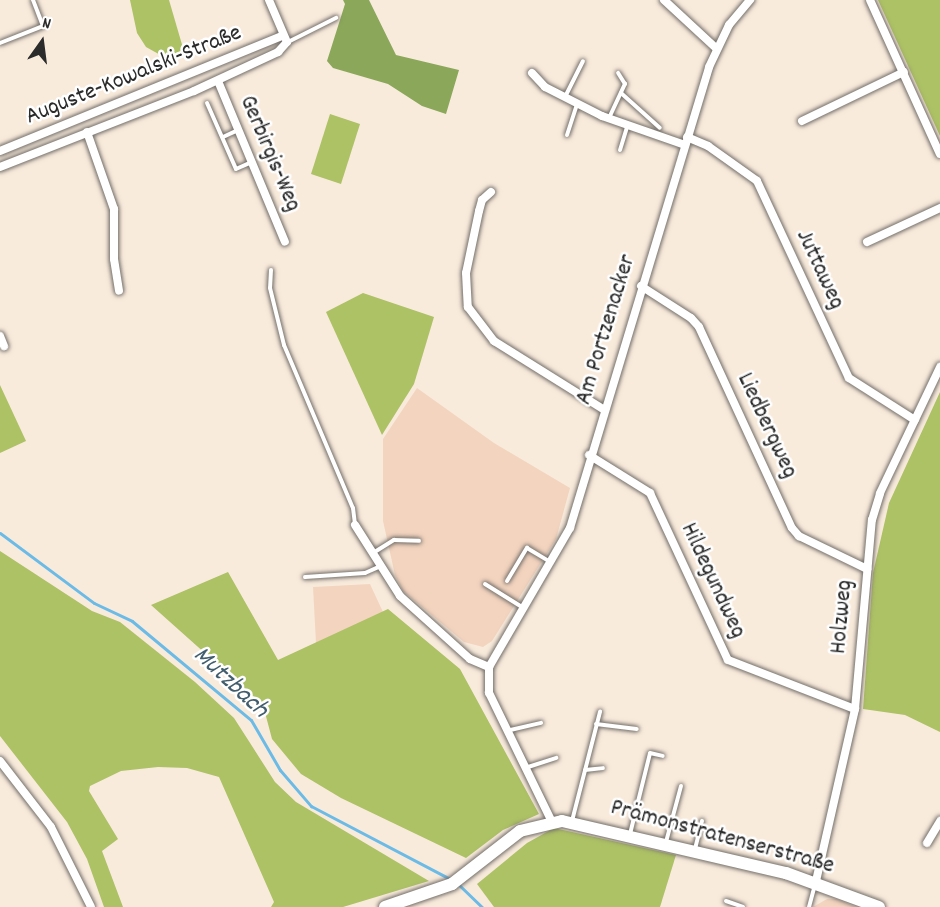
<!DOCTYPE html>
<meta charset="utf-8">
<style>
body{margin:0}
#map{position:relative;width:940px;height:907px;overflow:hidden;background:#f9ebdc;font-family:Dekko,sans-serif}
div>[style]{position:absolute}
.built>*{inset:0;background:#f3d4bf}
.green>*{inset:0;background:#adc165}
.forest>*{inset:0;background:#8aa75a}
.stream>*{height:3px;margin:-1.5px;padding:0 1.5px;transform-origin:1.5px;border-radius:1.5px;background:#6cbbe7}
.roads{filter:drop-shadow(0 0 2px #736e69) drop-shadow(0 0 2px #736e69)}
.lane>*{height:4px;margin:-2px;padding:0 2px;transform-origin:2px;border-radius:2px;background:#fff}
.street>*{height:8px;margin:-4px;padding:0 4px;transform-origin:4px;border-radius:4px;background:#fff}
.secondary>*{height:12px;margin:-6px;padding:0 6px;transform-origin:6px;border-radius:6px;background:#fff}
span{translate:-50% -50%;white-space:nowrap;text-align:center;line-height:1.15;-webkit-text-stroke:5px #fff;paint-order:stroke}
.street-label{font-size:24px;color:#2b2b2b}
.water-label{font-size:26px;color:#425d6d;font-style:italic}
.north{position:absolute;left:12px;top:12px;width:60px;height:60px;-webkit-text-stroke:4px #fff;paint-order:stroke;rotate:14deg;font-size:16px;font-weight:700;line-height:24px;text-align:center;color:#2b2b2b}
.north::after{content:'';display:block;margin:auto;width:21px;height:27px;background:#2b2b2b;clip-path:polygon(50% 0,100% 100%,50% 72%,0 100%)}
</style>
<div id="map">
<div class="built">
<div style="clip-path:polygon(417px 388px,494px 443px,570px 488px,556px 539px,492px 641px,483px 647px,464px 642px,403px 591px,395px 575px,383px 521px,383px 439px)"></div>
<div style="clip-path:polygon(370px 584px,383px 612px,316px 643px,313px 587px)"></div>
<div style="clip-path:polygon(827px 899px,837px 899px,856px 907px,813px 907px)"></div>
</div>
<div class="green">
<div style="clip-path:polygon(130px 0,169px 0,183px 48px,181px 53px,164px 57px,146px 47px,137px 33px)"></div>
<div style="clip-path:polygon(878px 0,940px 0,940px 136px)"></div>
<div style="clip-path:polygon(330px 114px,360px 124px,341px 184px,311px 174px)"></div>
<div style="clip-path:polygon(363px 293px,434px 317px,414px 384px,382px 435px,326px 312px)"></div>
<div style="clip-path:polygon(0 385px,26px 441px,0 453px)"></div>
<div style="clip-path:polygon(940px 392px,940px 732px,905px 715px,863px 709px,873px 573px,889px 503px)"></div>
<div style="clip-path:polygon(0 551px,92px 611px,120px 622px,195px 682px,234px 718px,275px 782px,296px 802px,429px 881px,343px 907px,271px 907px,274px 902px,219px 777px,187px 768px,158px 767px,121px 771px,90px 786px,89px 791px,118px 839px,102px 851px,123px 907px,104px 907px,87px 859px,67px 822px,0 736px)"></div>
<div style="clip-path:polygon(228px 572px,278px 660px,388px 609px,460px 669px,539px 814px,503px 830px,466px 858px,341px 798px,301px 774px,272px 739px,263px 705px,151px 605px)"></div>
<div style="clip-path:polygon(554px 828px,676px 855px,660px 907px,494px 907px,477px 884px,527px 843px)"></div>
</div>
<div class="forest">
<div style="clip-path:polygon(343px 0,369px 0,396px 55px,459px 70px,446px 114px,422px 106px,388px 84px,333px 68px,327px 61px,345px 4px)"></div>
</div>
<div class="stream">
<div style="left:0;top:533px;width:117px;rotate:36.7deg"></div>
<div style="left:94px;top:603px;width:42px;rotate:25.3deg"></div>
<div style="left:132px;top:621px;width:155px;rotate:39.8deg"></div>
<div style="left:251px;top:720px;width:58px;rotate:59.9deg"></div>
<div style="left:280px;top:770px;width:48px;rotate:49.3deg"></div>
<div style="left:311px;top:806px;width:159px;rotate:27.7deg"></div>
<div style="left:457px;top:883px;width:35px;rotate:44deg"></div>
</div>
<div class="roads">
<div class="lane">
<div style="left:288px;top:42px;width:54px;rotate:-26.6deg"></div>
<div style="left:0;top:43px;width:46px;rotate:-21.6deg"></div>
<div style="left:43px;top:26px;width:28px;rotate:-111deg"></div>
<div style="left:621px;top:93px;width:52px;rotate:41.9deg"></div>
<div style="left:565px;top:97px;width:40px;rotate:-63.4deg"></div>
<div style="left:207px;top:103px;width:72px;rotate:66.3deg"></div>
<div style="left:236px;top:169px;width:17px;rotate:-24deg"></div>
<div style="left:609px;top:118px;width:38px;rotate:-65deg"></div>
<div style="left:625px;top:84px;width:13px;rotate:-122deg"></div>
<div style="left:567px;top:135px;width:32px;rotate:-72deg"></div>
<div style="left:223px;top:137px;width:17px;rotate:-25deg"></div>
<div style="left:620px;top:150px;width:24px;rotate:-73deg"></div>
<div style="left:271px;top:270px;width:18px;rotate:93deg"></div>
<div style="left:270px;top:288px;width:59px;rotate:76.2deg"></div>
<div style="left:284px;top:345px;width:177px;rotate:67.1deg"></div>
<div style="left:353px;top:508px;width:17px;rotate:83deg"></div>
<div style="left:373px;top:553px;width:25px;rotate:-32deg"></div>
<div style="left:394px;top:540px;width:25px;rotate:2deg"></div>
<div style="left:305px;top:577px;width:60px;rotate:-3.8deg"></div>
<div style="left:365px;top:573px;width:17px;rotate:-24deg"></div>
<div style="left:507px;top:581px;width:39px;rotate:-59deg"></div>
<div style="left:527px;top:548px;width:27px;rotate:31deg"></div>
<div style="left:485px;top:584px;width:44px;rotate:31.9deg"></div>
<div style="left:596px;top:724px;width:41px;rotate:7deg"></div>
<div style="left:506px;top:731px;width:36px;rotate:-13deg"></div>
<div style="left:525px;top:768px;width:33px;rotate:-18deg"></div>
<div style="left:585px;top:770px;width:18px;rotate:-6deg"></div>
<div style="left:572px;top:821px;width:113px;rotate:-75.6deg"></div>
<div style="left:630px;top:834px;width:83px;rotate:-76.1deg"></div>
<div style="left:650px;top:753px;width:13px;rotate:13deg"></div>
<div style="left:666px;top:842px;width:58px;rotate:-75deg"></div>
<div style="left:695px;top:849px;width:29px;rotate:-76deg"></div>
<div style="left:726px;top:901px;width:18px;rotate:19deg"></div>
<div style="left:809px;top:907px;width:23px;rotate:-75deg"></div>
</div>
<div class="street">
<div style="left:664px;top:0;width:72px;rotate:42.8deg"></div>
<div style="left:870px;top:0;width:169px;rotate:65.6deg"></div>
<div style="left:532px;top:73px;width:19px;rotate:47deg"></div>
<div style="left:545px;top:87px;width:64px;rotate:27deg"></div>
<div style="left:602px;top:116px;width:88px;rotate:19.3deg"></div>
<div style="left:218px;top:81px;width:174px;rotate:67.4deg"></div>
<div style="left:802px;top:121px;width:113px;rotate:-25.7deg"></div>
<div style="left:87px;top:132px;width:82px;rotate:70.7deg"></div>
<div style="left:114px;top:209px;width:50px;rotate:90deg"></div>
<div style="left:114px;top:259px;width:32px;rotate:81deg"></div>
<div style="left:687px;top:137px;width:23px;rotate:23deg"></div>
<div style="left:708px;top:146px;width:60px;rotate:35.5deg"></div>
<div style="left:757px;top:181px;width:217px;rotate:65deg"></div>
<div style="left:849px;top:378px;width:78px;rotate:32.5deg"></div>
<div style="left:0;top:151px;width:305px;rotate:-22.2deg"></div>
<div style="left:0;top:167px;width:208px;rotate:-21.4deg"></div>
<div style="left:194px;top:91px;width:93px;rotate:-24.9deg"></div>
<div style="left:278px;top:52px;width:13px;rotate:-48deg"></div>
<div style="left:287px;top:42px;width:46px;rotate:-113.2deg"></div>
<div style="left:491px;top:192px;width:12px;rotate:138deg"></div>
<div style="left:482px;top:200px;width:11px;rotate:105deg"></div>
<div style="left:479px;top:211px;width:63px;rotate:101.8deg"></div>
<div style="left:466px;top:273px;width:34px;rotate:87deg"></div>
<div style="left:468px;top:307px;width:43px;rotate:52.6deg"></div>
<div style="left:494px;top:341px;width:128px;rotate:32deg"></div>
<div style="left:867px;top:242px;width:81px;rotate:-25deg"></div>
<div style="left:641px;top:286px;width:59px;rotate:32.6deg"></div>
<div style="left:691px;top:318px;width:12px;rotate:48deg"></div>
<div style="left:699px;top:327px;width:221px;rotate:65.2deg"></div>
<div style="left:792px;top:528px;width:11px;rotate:49deg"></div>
<div style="left:799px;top:536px;width:76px;rotate:25.9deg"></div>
<div style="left:0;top:336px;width:11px;rotate:68deg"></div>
<div style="left:589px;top:455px;width:72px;rotate:31.9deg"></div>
<div style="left:650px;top:493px;width:184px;rotate:65deg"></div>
<div style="left:728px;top:660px;width:136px;rotate:21.1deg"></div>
<div style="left:355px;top:525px;width:84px;rotate:57.6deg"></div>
<div style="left:400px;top:596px;width:94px;rotate:42deg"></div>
<div style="left:470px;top:659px;width:21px;rotate:23deg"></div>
<div style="left:0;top:761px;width:83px;rotate:52.3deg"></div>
<div style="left:51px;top:827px;width:89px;rotate:63.4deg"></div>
<div style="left:552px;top:822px;width:144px;rotate:-116deg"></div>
<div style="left:489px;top:693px;width:26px;rotate:-90deg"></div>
<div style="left:489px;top:667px;width:161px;rotate:-59.8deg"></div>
<div style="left:570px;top:528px;width:481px;rotate:-73.2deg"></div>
<div style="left:709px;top:67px;width:47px;rotate:-64.5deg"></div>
<div style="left:729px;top:25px;width:33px;rotate:-50deg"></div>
<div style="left:927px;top:843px;width:26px;rotate:-59deg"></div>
<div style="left:816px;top:881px;width:176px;rotate:-77.2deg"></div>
<div style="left:855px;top:709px;width:190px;rotate:-84.9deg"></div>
<div style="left:872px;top:520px;width:28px;rotate:-73deg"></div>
<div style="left:880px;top:493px;width:140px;rotate:-64.5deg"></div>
</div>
<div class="secondary">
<div style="left:385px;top:907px;width:71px;rotate:-18.9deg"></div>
<div style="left:452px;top:884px;width:86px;rotate:-37.9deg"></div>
<div style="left:520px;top:831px;width:43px;rotate:-13.4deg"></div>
<div style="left:562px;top:821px;width:230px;rotate:13.1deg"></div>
<div style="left:786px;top:873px;width:99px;rotate:20.1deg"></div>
</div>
</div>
<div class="street-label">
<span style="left:134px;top:76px;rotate:-22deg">Auguste-Kowalski-Straße</span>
<span style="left:269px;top:154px;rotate:67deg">Gerbirgis-Weg</span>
<span style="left:819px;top:270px;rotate:65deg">Juttaweg</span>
<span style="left:607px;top:330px;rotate:-73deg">Am Portzenacker</span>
<span style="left:766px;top:426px;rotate:65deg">Liedbergweg</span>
<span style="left:712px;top:581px;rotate:65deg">Hildegundweg</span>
<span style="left:843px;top:617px;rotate:-85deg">Holzweg</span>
<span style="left:722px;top:838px;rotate:15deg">Prämonstratenserstraße</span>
</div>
<div class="water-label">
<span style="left:230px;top:683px;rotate:43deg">Mutzbach</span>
</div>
<div class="north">N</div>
</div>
